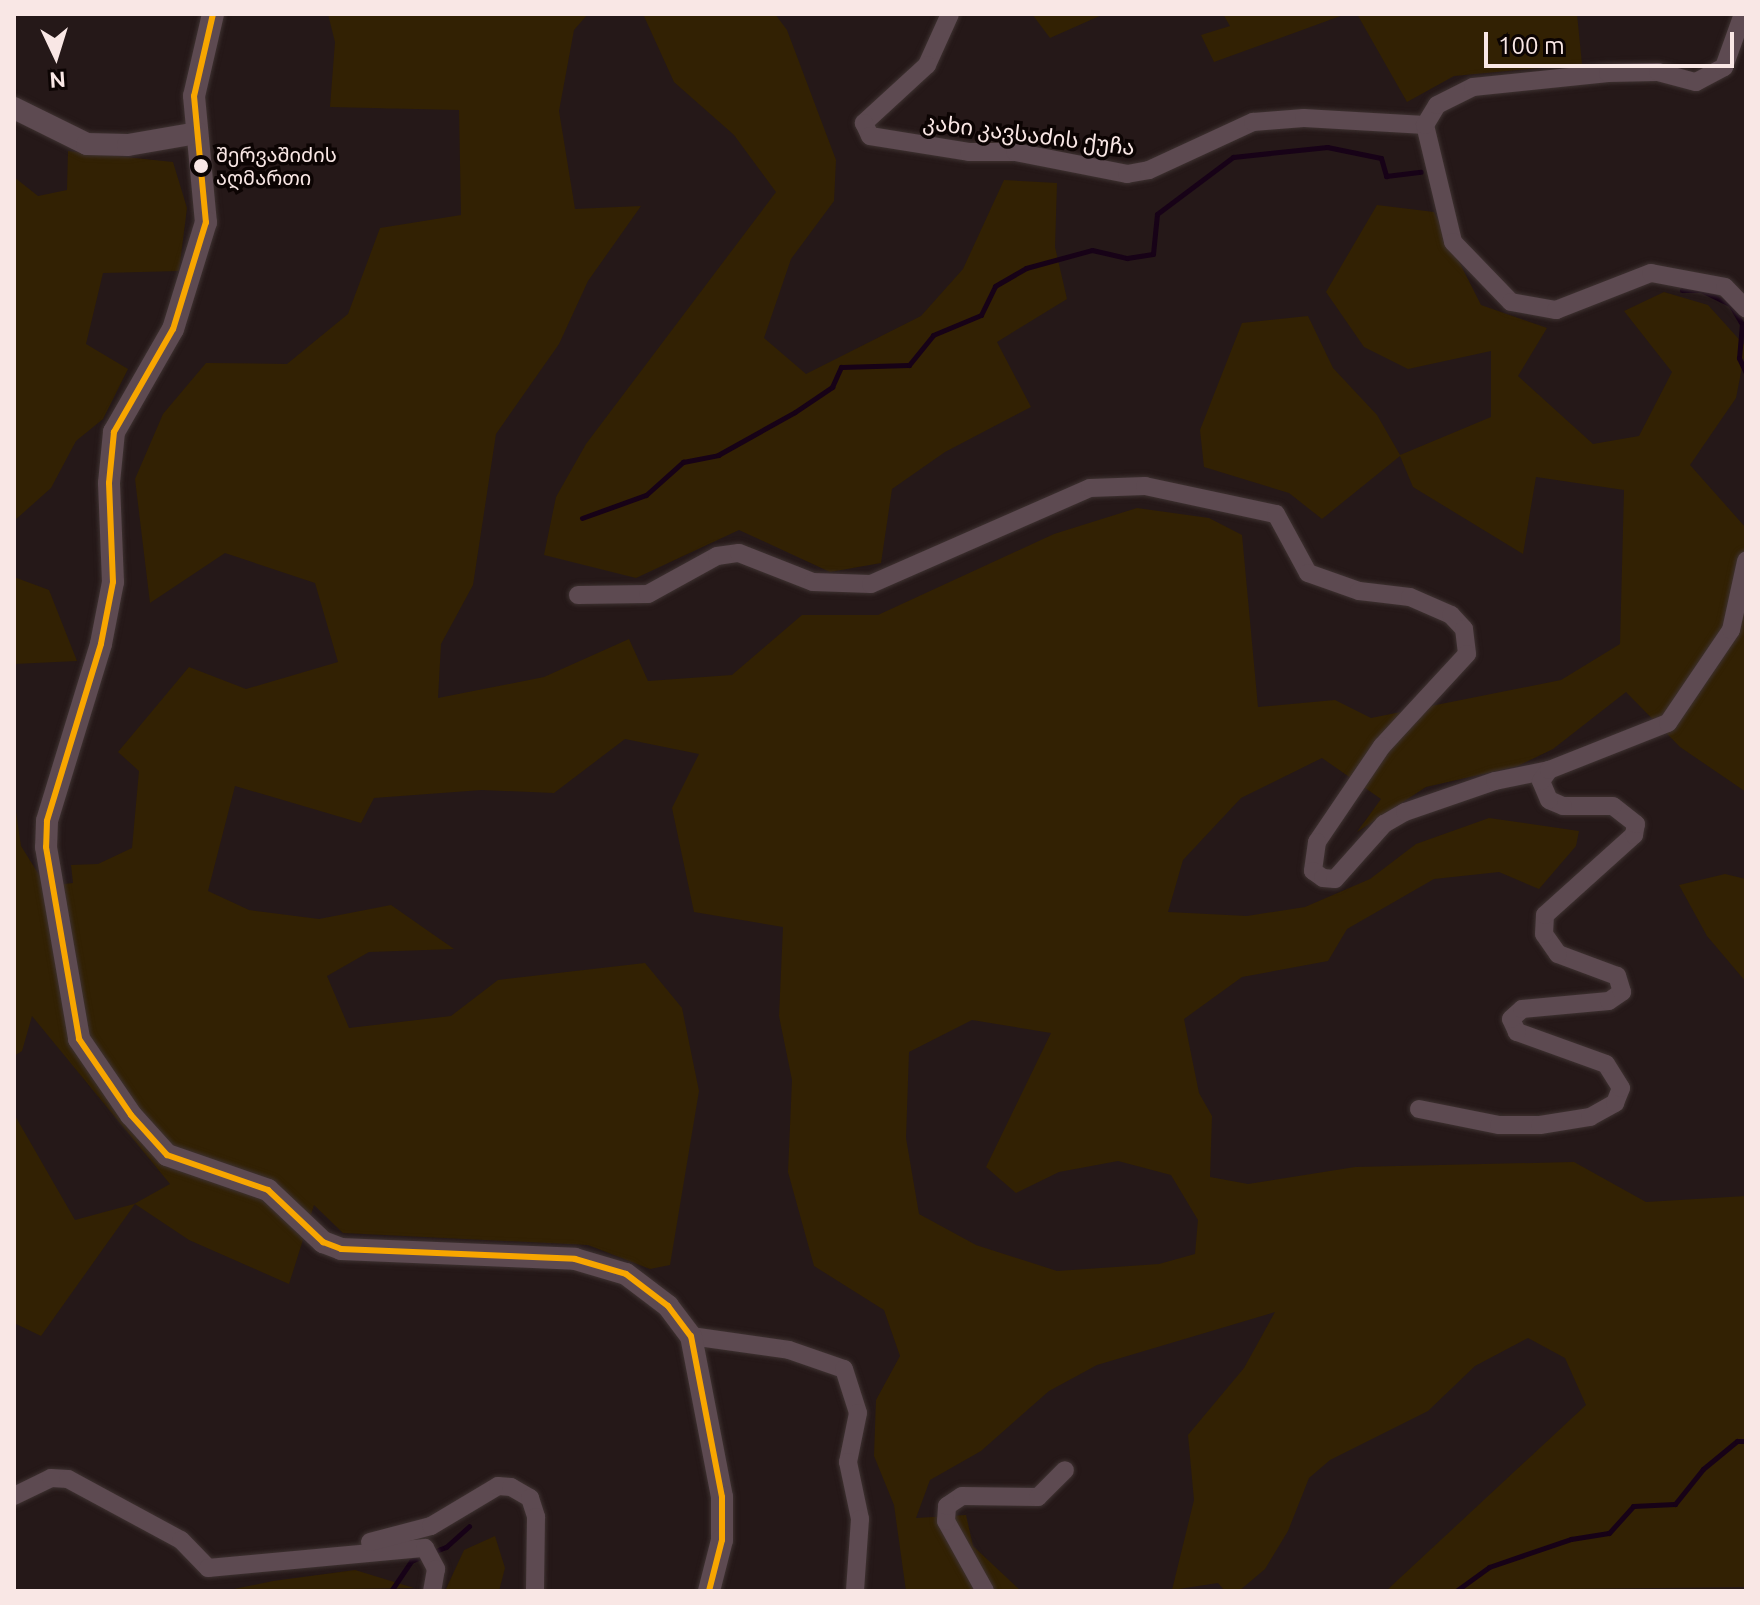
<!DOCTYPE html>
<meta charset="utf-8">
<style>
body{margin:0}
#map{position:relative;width:1760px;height:1605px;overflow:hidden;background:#251818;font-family:Ubuntu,"Noto Sans Georgian",sans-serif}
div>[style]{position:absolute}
.green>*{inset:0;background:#322103}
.stream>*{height:5px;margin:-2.5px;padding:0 2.5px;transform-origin:2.5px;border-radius:2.5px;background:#170217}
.roads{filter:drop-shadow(0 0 2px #3e3231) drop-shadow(0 0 2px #3e3231)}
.minor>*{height:18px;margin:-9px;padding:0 9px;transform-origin:9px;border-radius:9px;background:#5d4a51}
.tertiary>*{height:22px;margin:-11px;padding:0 11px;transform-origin:11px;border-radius:11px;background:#5d4a51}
.bus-1>*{height:6px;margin:-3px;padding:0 3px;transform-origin:3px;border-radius:3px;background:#f7a600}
.dots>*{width:22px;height:22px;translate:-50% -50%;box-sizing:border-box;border:4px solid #0c0403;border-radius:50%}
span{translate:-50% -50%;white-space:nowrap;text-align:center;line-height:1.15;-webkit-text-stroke:7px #0c0403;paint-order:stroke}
.bus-label{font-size:20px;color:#f9e7e5}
.left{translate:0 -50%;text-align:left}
.street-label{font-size:22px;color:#f9e7e5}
.frame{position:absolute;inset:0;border:16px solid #f9e7e5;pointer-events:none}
.north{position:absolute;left:16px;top:16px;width:80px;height:80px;-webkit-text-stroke:6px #0c0403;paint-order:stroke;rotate:176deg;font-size:22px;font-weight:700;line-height:32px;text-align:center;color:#f9e7e5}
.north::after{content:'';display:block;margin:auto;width:28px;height:36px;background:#f9e7e5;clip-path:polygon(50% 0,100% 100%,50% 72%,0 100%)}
.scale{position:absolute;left:1484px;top:32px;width:250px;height:36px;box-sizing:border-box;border:4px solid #f9e7e5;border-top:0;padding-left:10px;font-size:24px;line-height:28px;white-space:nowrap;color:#f9e7e5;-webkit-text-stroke:6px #0c0403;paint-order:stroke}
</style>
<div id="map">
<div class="green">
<div style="clip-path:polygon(evenodd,328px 14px,588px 14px,574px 30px,559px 111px,575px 209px,641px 206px,588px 281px,559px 344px,496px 434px,473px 585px,441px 644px,438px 698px,544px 677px,629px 639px,648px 681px,732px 675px,802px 615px,878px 615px,1054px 534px,1137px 508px,1209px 518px,1242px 535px,1258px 707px,1335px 700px,1371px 718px,1561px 680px,1620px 644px,1624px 490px,1536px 477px,1523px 554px,1413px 487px,1400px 456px,1322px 519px,1289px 493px,1204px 467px,1200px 430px,1242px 323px,1308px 316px,1333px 368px,1377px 415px,1400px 455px,1491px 417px,1491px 351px,1408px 369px,1364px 347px,1326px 292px,1377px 205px,1434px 212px,1481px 305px,1547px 328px,1518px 376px,1593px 444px,1639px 436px,1672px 372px,1624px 311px,1664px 292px,1708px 305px,1746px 347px,1736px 398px,1690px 465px,1746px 528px,1746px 792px,1680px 747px,1626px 692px,1553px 749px,1518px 766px,1426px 787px,1357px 832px,1381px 799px,1322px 758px,1241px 798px,1183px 860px,1168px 912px,1247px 916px,1305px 907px,1370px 879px,1416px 844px,1489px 818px,1579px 831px,1576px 846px,1539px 889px,1499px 872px,1434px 879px,1347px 929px,1328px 961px,1242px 977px,1184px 1019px,1199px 1093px,1212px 1116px,1210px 1177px,1248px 1184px,1355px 1167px,1574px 1162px,1646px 1202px,1746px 1196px,1746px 1587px,1386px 1591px,1586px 1405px,1565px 1358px,1528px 1338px,1475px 1366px,1428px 1411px,1330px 1460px,1309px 1478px,1288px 1531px,1265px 1569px,1239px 1591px,1225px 1591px,1218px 1583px,1172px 1590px,1194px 1500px,1188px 1435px,1244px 1368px,1275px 1312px,1097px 1365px,1049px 1391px,981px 1451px,930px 1480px,916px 1518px,966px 1515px,973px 1546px,1021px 1591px,906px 1591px,894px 1505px,874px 1456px,876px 1400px,900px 1356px,884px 1310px,814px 1266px,788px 1172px,792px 1080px,779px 1016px,783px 927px,694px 912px,672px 808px,699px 754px,625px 739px,554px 793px,482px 790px,374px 798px,361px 823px,235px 786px,208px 891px,249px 910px,319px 919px,391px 905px,454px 949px,369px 952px,327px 976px,349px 1028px,451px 1016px,498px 980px,645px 963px,682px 1008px,699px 1091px,670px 1265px,650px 1269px,588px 1245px,343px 1233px,314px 1205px,289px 1284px,189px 1240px,135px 1204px,41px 1336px,14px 1323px,14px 1114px,75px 1220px,134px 1204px,170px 1184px,32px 1016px,22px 1051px,14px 1056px,14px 798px,21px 846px,46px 886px,73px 883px,71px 865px,98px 864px,132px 848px,139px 771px,118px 752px,189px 667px,246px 689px,338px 662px,315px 583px,225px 553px,150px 603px,135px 479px,163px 414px,206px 363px,287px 364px,348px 314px,380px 228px,461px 215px,459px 110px,330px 107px,335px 42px,328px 14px,972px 1020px,1051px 1033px,986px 1167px,1016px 1193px,1059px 1172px,1118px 1161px,1171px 1175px,1198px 1220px,1195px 1254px,1159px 1264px,1057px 1271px,976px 1245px,919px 1214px,906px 1138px,909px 1052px,972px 1020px)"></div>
<div style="clip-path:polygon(643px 14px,775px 14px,787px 30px,836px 160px,834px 201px,791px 259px,764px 338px,806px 374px,921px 316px,963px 269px,1004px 180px,1057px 183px,1055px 247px,1067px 299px,997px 342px,1031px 407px,945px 452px,892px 489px,881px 563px,830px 572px,739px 530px,636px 578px,544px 555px,556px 497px,586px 444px,776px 192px,734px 135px,674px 82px)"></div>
<div style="clip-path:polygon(1032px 14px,1104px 14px,1050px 38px)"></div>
<div style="clip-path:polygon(1223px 14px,1346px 14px,1214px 62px,1201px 35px,1230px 26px)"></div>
<div style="clip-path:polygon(1357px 14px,1577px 14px,1582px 64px,1454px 76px,1407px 102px)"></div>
<div style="clip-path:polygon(68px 151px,173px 162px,187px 208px,179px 271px,103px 273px,86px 344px,128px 369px,103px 419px,76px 441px,51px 488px,14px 521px,14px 177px,38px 196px,67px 190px)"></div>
<div style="clip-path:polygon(14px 577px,49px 590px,77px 661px,14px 664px)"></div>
<div style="clip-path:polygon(1725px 874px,1746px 879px,1746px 982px,1707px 936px,1679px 885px)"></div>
<div style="clip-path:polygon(495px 1536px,505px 1568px,499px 1591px,445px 1591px,464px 1550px)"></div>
<div style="clip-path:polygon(355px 1570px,414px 1588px,224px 1591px,273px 1581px)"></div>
</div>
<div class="stream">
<div style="left:1682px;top:290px;width:19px"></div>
<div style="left:1701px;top:290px;width:32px;rotate:26deg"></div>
<div style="left:1730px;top:304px;width:23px;rotate:59deg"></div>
<div style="left:1742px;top:324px;width:34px;rotate:95deg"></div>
<div style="left:1739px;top:358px;width:17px;rotate:65deg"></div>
<div style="left:582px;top:518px;width:68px;rotate:-19.8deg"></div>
<div style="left:646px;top:495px;width:50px;rotate:-41.7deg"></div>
<div style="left:683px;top:462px;width:36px;rotate:-11deg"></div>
<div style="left:718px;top:455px;width:88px;rotate:-29.2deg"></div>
<div style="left:795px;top:412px;width:45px;rotate:-34deg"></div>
<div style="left:832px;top:387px;width:22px;rotate:-66deg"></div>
<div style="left:841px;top:367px;width:68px;rotate:-1.7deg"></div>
<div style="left:909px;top:365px;width:38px;rotate:-51deg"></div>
<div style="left:933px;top:335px;width:52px;rotate:-22.6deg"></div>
<div style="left:981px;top:315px;width:32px;rotate:-64deg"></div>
<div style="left:995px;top:286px;width:36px;rotate:-30deg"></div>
<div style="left:1026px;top:268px;width:68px;rotate:-15.3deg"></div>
<div style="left:1092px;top:250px;width:36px;rotate:13deg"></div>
<div style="left:1127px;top:258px;width:26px;rotate:-9deg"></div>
<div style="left:1153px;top:254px;width:40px;rotate:-84.3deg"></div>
<div style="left:1157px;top:214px;width:95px;rotate:-36.9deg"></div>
<div style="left:1233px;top:157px;width:95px;rotate:-6.1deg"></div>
<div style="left:1327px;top:147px;width:55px;rotate:11.5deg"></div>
<div style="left:1381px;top:158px;width:19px;rotate:74deg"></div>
<div style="left:1386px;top:176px;width:35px;rotate:-7deg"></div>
<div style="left:391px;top:1591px;width:36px;rotate:-56deg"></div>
<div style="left:411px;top:1561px;width:38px;rotate:-22deg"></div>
<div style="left:446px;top:1547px;width:31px;rotate:-42deg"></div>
<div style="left:1456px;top:1591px;width:41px;rotate:-36deg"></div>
<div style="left:1489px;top:1567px;width:87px;rotate:-18.9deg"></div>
<div style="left:1571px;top:1539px;width:38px;rotate:-9deg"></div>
<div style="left:1609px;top:1533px;width:36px;rotate:-48deg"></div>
<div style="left:1633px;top:1506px;width:42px;rotate:-2.7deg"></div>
<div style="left:1675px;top:1504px;width:45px;rotate:-51.3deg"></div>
<div style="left:1703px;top:1469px;width:44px;rotate:-39.5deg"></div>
<div style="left:1737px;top:1441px;width:9px"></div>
</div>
<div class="roads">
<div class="minor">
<div style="left:950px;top:14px;width:56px;rotate:114.3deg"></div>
<div style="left:927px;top:65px;width:86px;rotate:137.4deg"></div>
<div style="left:864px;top:123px;width:14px;rotate:65deg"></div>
<div style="left:870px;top:136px;width:100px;rotate:9.2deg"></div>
<div style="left:969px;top:152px;width:46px"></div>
<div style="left:1015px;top:152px;width:114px;rotate:11.1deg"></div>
<div style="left:1127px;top:174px;width:22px;rotate:-10deg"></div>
<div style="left:1149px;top:170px;width:115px;rotate:-24.8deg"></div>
<div style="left:1253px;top:122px;width:51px;rotate:-4.5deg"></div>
<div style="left:1304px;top:118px;width:121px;rotate:3.3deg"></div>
<div style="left:1425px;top:125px;width:120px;rotate:76.5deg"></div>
<div style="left:1453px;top:242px;width:83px;rotate:46deg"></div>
<div style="left:1511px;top:302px;width:46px;rotate:10.1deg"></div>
<div style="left:1556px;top:310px;width:102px;rotate:-21.3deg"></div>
<div style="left:1651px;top:273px;width:75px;rotate:10.7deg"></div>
<div style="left:1725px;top:287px;width:30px;rotate:46deg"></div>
<div style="left:1425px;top:125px;width:23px;rotate:-59deg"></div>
<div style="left:1437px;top:105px;width:40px;rotate:-26.6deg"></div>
<div style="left:1473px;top:87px;width:136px;rotate:-5.9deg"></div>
<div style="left:1608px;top:73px;width:50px;rotate:-1.1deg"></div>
<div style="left:1658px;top:72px;width:39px;rotate:15deg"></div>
<div style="left:1696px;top:82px;width:32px;rotate:-28deg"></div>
<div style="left:1724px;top:67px;width:56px;rotate:-70.3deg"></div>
<div style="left:578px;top:595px;width:70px;rotate:-0.8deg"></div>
<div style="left:648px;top:594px;width:79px;rotate:-28.8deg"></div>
<div style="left:717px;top:556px;width:22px;rotate:-8deg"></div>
<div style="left:739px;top:553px;width:79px;rotate:21.4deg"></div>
<div style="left:813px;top:582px;width:58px;rotate:2deg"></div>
<div style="left:871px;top:584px;width:239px;rotate:-23.7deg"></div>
<div style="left:1090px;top:488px;width:55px;rotate:-2.1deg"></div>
<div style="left:1145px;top:486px;width:134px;rotate:12.1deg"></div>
<div style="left:1276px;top:514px;width:67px;rotate:61.5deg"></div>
<div style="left:1308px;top:573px;width:54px;rotate:19.4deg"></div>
<div style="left:1359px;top:591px;width:51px;rotate:6.7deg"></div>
<div style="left:1410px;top:597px;width:45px;rotate:23.7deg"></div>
<div style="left:1451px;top:615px;width:19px;rotate:47deg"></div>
<div style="left:1464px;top:629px;width:25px;rotate:83deg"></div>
<div style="left:1467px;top:654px;width:125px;rotate:132.7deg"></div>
<div style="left:1382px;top:746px;width:116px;rotate:124.1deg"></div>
<div style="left:1317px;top:842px;width:29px;rotate:98deg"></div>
<div style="left:1313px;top:871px;width:12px;rotate:35deg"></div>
<div style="left:1323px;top:878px;width:12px;rotate:5deg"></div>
<div style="left:1335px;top:879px;width:74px;rotate:-48.3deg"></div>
<div style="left:1384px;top:824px;width:24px;rotate:-30deg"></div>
<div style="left:1405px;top:812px;width:95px;rotate:-19deg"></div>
<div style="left:1495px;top:781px;width:55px;rotate:-11.5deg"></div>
<div style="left:1419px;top:1109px;width:82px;rotate:11.3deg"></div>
<div style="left:1499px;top:1125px;width:41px"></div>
<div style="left:1540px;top:1125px;width:51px;rotate:-9.1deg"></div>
<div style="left:1590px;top:1117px;width:29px;rotate:-29deg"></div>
<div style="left:1615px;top:1103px;width:16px;rotate:-68deg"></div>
<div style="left:1621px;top:1088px;width:28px;rotate:-122deg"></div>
<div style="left:1606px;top:1064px;width:95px;rotate:-160.2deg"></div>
<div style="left:1517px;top:1032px;width:14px;rotate:-115deg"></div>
<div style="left:1511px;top:1019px;width:15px;rotate:-42deg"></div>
<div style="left:1522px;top:1009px;width:87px;rotate:-5.3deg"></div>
<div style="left:1609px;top:1001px;width:16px;rotate:-35deg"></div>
<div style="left:1622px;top:992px;width:17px;rotate:-107deg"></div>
<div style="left:1617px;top:976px;width:63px;rotate:-159.6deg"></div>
<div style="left:1558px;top:954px;width:24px;rotate:-125deg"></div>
<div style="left:1544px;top:934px;width:19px;rotate:-87deg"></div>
<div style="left:1545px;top:915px;width:120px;rotate:-42deg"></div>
<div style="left:1634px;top:835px;width:11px;rotate:-80deg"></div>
<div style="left:1636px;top:824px;width:29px;rotate:-142deg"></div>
<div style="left:1613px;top:806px;width:50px;rotate:180deg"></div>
<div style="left:1563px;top:806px;width:15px;rotate:-157deg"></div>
<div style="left:1549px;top:800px;width:21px;rotate:-113deg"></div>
<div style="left:1541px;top:781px;width:14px;rotate:-54deg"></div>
<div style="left:1549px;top:770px;width:128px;rotate:-21.6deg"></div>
<div style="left:1668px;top:723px;width:112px;rotate:-55.9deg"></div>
<div style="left:1731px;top:630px;width:71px;rotate:-77.7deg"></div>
<div style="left:691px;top:1336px;width:99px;rotate:8.1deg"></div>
<div style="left:789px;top:1350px;width:58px;rotate:19.1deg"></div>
<div style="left:844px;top:1369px;width:46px;rotate:72.3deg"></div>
<div style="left:858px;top:1413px;width:50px;rotate:101.5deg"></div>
<div style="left:848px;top:1462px;width:58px;rotate:78.1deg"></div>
<div style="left:860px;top:1519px;width:72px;rotate:94deg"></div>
<div style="left:14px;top:1496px;width:41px;rotate:-25.9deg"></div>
<div style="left:51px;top:1478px;width:17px;rotate:3deg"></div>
<div style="left:68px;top:1479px;width:128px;rotate:28.4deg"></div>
<div style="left:181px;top:1540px;width:39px;rotate:46deg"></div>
<div style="left:208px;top:1568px;width:218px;rotate:-5.3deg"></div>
<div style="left:425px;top:1548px;width:24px;rotate:62deg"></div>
<div style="left:436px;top:1569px;width:22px;rotate:100deg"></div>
<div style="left:370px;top:1542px;width:63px;rotate:-14.7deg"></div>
<div style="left:431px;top:1526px;width:78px;rotate:-30.8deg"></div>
<div style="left:498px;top:1486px;width:13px;rotate:4deg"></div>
<div style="left:511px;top:1487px;width:22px;rotate:30deg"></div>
<div style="left:530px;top:1498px;width:20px;rotate:72deg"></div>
<div style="left:536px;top:1517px;width:74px;rotate:90.8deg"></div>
<div style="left:985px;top:1591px;width:80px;rotate:-119.1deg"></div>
<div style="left:946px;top:1521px;width:15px;rotate:-86deg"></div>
<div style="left:947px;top:1506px;width:18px;rotate:-34deg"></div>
<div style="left:962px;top:1496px;width:76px;rotate:0.8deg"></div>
<div style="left:1038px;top:1497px;width:38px;rotate:-45deg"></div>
</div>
<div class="tertiary">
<div style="left:213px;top:14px;width:84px;rotate:103deg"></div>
<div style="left:194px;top:96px;width:127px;rotate:84.6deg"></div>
<div style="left:206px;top:222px;width:112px;rotate:107.1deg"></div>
<div style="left:173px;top:329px;width:119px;rotate:119.8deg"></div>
<div style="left:114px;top:432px;width:51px;rotate:95.6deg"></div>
<div style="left:109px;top:483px;width:99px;rotate:87.7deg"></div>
<div style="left:113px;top:582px;width:63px;rotate:101deg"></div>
<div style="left:101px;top:644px;width:185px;rotate:107deg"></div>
<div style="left:47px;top:821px;width:26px;rotate:92deg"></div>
<div style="left:46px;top:847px;width:195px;rotate:80.2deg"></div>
<div style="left:79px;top:1039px;width:92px;rotate:55.6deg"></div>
<div style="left:131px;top:1115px;width:54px;rotate:48deg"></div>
<div style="left:167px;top:1155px;width:107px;rotate:19.1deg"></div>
<div style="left:268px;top:1190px;width:76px;rotate:43.4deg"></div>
<div style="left:323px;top:1242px;width:19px;rotate:21deg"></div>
<div style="left:341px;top:1249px;width:234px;rotate:2.4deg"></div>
<div style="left:575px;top:1259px;width:53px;rotate:16.4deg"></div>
<div style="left:626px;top:1274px;width:53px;rotate:37.3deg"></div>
<div style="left:668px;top:1306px;width:38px;rotate:53deg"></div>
<div style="left:691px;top:1336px;width:164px;rotate:79.1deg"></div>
<div style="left:722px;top:1497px;width:43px;rotate:90deg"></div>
<div style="left:722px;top:1540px;width:53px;rotate:104.3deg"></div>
<div style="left:14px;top:108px;width:81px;rotate:26.3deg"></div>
<div style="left:87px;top:144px;width:41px;rotate:1.4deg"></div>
<div style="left:128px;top:145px;width:70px;rotate:-9.9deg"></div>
</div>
</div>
<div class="bus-1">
<div style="left:213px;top:14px;width:84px;rotate:103deg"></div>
<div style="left:194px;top:96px;width:127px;rotate:84.6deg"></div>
<div style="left:206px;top:222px;width:112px;rotate:107.1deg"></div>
<div style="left:173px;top:329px;width:119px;rotate:119.8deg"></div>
<div style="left:114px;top:432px;width:51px;rotate:95.6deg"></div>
<div style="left:109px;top:483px;width:99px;rotate:87.7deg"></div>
<div style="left:113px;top:582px;width:63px;rotate:101deg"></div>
<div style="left:101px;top:644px;width:185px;rotate:107deg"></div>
<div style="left:47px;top:821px;width:26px;rotate:92deg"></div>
<div style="left:46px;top:847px;width:195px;rotate:80.2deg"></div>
<div style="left:79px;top:1039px;width:92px;rotate:55.6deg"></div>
<div style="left:131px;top:1115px;width:54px;rotate:48deg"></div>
<div style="left:167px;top:1155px;width:107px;rotate:19.1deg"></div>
<div style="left:268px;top:1190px;width:76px;rotate:43.4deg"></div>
<div style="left:323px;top:1242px;width:19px;rotate:21deg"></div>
<div style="left:341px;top:1249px;width:234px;rotate:2.4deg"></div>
<div style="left:575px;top:1259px;width:53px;rotate:16.4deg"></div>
<div style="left:626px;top:1274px;width:53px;rotate:37.3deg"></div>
<div style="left:668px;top:1306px;width:38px;rotate:53deg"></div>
<div style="left:691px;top:1336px;width:164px;rotate:79.1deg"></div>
<div style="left:722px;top:1497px;width:43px;rotate:90deg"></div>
<div style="left:722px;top:1540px;width:53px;rotate:104.3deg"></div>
</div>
<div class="dots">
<div style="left:201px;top:166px;background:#f9e7e5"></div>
</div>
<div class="bus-label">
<span class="left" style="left:216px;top:166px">შერვაშიძის<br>აღმართი</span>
</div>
<div class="street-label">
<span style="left:1029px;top:134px;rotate:7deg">კახი კავსაძის ქუჩა</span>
</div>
<div class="frame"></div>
<div class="north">N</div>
<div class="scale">100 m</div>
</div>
